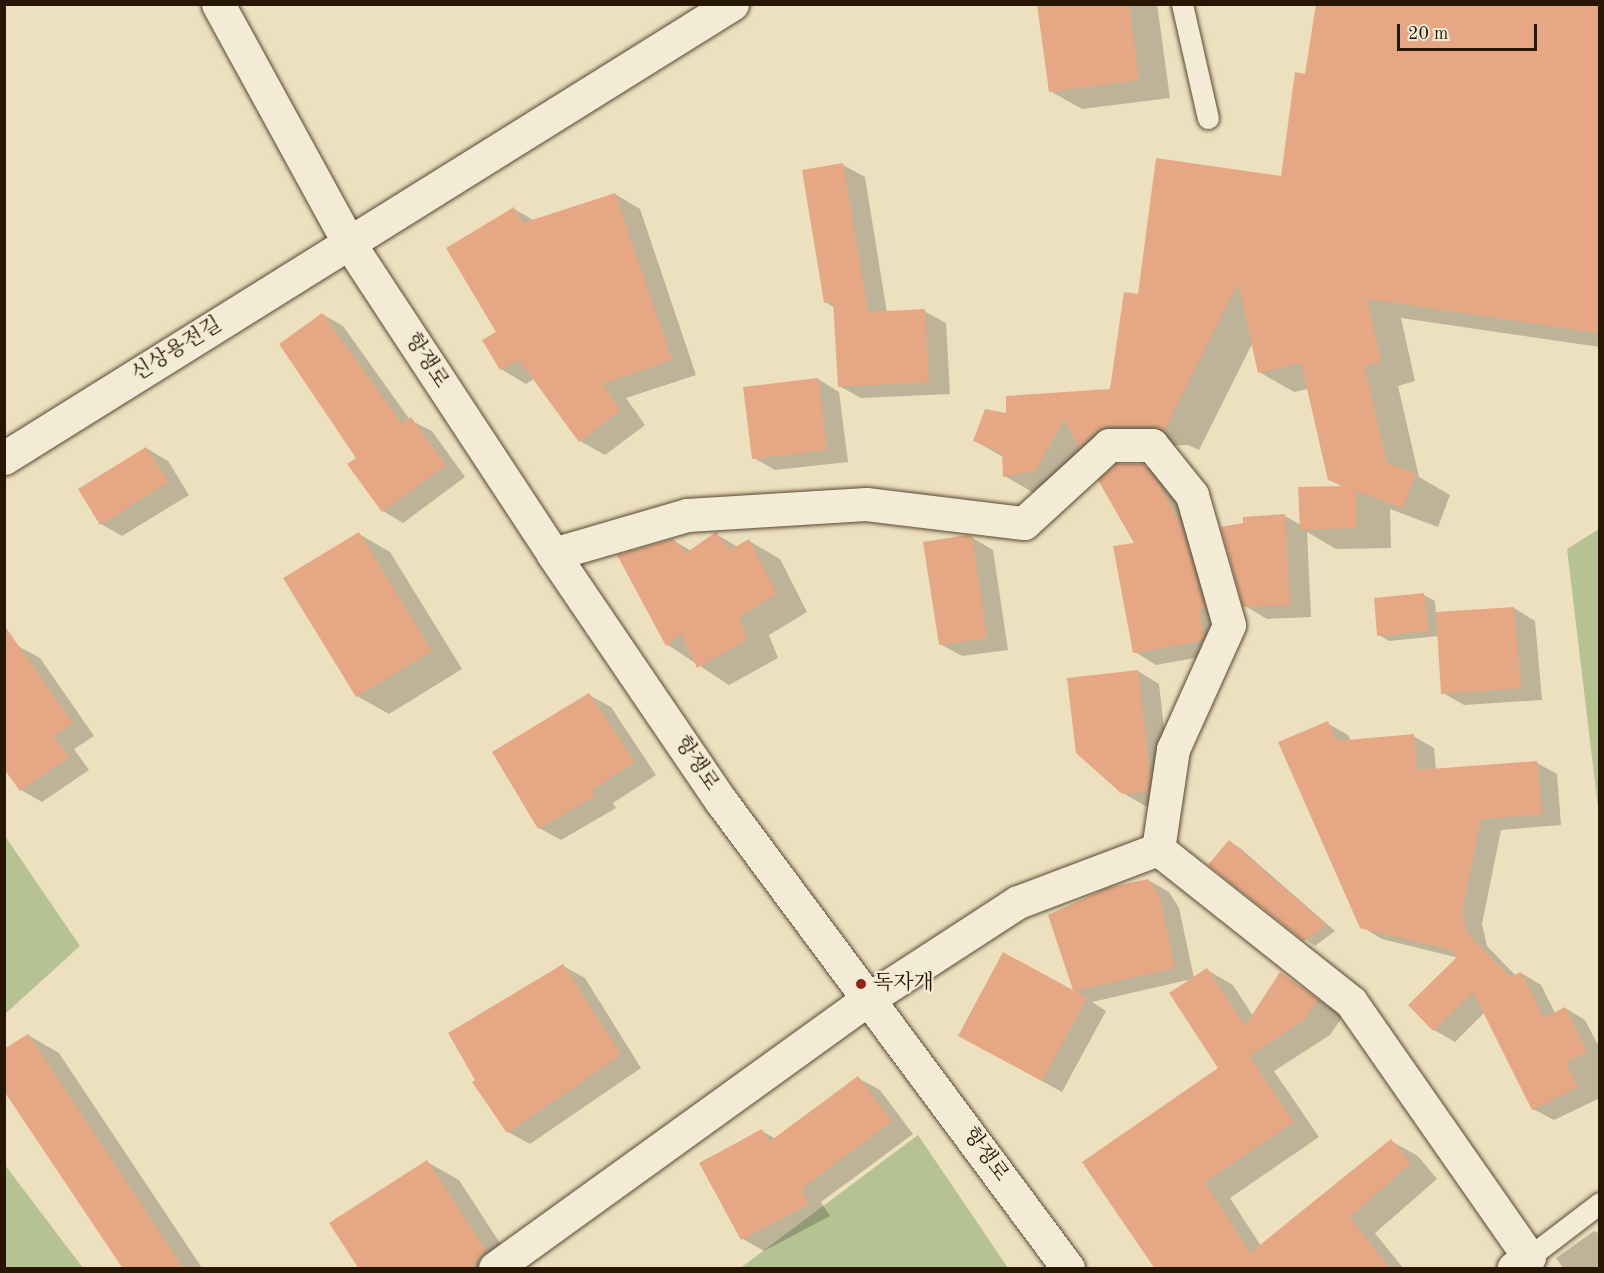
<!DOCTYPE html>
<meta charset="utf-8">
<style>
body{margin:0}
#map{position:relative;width:1604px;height:1273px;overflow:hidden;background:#ede0bf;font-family:"Old Standard TT","Noto Serif KR",serif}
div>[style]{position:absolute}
.green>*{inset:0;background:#b7c293}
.shadow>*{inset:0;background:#0003}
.building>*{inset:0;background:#e6a884}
.roads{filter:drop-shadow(0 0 2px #584833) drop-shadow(0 0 2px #584833)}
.lane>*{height:21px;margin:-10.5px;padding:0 10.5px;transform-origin:10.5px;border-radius:10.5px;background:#f3ebd5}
.street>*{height:33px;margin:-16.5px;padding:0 16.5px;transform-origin:16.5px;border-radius:16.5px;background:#f3ebd5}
.secondary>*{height:33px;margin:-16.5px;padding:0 16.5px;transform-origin:16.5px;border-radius:16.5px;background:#f3ebd5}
.dots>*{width:16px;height:16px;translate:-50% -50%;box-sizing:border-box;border:3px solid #f3ebd5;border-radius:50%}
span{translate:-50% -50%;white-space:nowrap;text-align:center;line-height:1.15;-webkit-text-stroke:4.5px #f3ebd5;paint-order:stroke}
.street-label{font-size:21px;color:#271604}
.poi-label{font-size:21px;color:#271604}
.left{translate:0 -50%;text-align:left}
.frame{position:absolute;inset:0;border:6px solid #271604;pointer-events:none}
.scale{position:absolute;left:1397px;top:24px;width:140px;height:27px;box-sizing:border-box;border:3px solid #271604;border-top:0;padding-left:8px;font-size:18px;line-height:21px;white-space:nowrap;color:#271604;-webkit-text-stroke:4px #f3ebd5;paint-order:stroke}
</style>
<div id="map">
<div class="green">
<div style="clip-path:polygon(1599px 529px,1599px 816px,1567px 549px)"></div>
<div style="clip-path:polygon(5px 836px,80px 946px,5px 1014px,4px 1014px)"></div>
<div style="clip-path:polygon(918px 1135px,1008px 1268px,740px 1268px,743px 1266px)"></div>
<div style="clip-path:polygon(4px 1165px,5px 1165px,83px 1268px,5px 1268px)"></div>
</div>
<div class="shadow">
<div style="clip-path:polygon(1039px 4px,1157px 4px,1170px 98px,1082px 109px,1050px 91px)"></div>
<div style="clip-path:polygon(1318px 4px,1600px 5px,1600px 347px,1401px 318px,1415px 381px,1398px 386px,1419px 477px,1450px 495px,1438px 527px,1390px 509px,1391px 548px,1336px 549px,1307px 532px,1311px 617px,1267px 619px,1245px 606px,1285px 516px,1301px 525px,1343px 487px,1330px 480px,1308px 389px,1294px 392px,1259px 372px,1253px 342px,1199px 450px,1188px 445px,1144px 446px,1131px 451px,1115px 465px,1143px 465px,1165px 478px,1179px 496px,1223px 653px,1156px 665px,1135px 652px,1136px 544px,1116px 466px,1091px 452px,1039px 496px,1005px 476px,1003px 457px,975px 441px,1008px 415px,1112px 390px,1139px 296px,1282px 177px,1307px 75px)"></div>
<div style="clip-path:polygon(843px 165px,865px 177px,887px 313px,924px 311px,946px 323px,950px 394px,861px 398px,839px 386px,835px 308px,825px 302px)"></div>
<div style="clip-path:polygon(615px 194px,640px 209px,696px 375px,626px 398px,645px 425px,605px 455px,580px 441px,534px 379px,526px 384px,501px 369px,498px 332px,514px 209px,535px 221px)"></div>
<div style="clip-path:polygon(322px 314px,343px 326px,410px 420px,432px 431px,465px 477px,403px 523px,383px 511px,358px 458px)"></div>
<div style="clip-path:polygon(818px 379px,839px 392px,848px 462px,775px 470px,754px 458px)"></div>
<div style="clip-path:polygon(146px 448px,168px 461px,189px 495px,122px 536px,101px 524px)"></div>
<div style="clip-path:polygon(359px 534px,390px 552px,462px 669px,389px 714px,357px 696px)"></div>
<div style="clip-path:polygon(716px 534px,738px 547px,749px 541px,780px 559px,807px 612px,769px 635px,778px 658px,729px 685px,668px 645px,619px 556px,673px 540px,691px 551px)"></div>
<div style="clip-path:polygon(971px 537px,993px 550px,1008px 650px,962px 656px,940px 644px)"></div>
<div style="clip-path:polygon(1424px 595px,1435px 601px,1436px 613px,1514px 608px,1535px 621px,1542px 700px,1464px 705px,1443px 693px,1439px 636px,1389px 641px,1379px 635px)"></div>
<div style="clip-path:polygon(18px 646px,40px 658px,94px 736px,74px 749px,89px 770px,42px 802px,21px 790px)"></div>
<div style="clip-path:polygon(1138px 671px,1159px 684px,1171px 788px,1169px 803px,1145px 806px,1123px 793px)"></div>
<div style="clip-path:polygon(589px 695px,611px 707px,656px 775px,613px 803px,616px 808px,561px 840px,539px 828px)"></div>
<div style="clip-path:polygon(1327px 723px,1348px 735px,1351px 741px,1413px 736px,1434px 748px,1436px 770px,1537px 763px,1557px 774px,1561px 825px,1501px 830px,1482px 924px,1487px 946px,1516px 976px,1521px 973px,1541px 985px,1555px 1013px,1565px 1008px,1585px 1020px,1600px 1049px,1600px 1098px,1554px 1120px,1533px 1109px,1485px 1012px,1455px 1042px,1434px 1030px,1410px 1005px,1459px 958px,1382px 939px,1362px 927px)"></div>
<div style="clip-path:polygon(1230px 842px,1240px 848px,1335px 931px,1315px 946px,1305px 939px)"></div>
<div style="clip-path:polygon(1148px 880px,1169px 892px,1179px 908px,1194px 978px,1207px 970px,1233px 985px,1253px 1016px,1280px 974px,1343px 1016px,1330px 1035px,1274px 1071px,1319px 1137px,1230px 1198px,1261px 1246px,1391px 1141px,1418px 1156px,1437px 1179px,1375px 1233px,1403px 1268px,1157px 1268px,1220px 1068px,1192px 979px,1092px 1002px,1106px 1011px,1062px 1092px,980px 1047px,1076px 993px,1050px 916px)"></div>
<div style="clip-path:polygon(563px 966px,585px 978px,641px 1068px,530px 1144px,508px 1132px)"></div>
<div style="clip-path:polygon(28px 1035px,59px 1053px,202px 1268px,125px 1268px)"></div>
<div style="clip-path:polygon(858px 1078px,880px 1090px,913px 1134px,821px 1202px,830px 1216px,764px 1251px,743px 1239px,762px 1131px,776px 1139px)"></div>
<div style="clip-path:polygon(427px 1162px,459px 1180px,507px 1254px,485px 1268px,361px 1268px)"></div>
<div style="clip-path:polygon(1594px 1231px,1600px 1234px,1600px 1268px,1563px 1268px,1556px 1258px)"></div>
</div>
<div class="building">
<div style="clip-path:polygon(1037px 4px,1129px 4px,1139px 80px,1049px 92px)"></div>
<div style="clip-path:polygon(1316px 4px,1599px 4px,1599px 333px,1367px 299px,1381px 362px,1364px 366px,1387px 463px,1416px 473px,1403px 508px,1356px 491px,1357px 528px,1300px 530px,1298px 487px,1343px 486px,1328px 480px,1301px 363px,1258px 373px,1238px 283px,1164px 431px,1152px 426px,1108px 426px,1096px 431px,1079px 447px,1064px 420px,1035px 471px,1003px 477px,1002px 453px,973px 441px,985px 409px,1006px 413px,1006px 396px,1110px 389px,1124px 292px,1138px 294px,1156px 158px,1281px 176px,1295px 72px,1305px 74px)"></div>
<div style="clip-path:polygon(843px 163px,868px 312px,925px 309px,929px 382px,838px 387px,833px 301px,824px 303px,802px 170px)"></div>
<div style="clip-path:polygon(615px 193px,672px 360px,602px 384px,621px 410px,579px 442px,519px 360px,500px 370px,482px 340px,496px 332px,446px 248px,514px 207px,523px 223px)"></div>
<div style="clip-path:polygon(322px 313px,402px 424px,411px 417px,446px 465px,382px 512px,347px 464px,356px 458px,279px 344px)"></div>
<div style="clip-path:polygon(818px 378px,827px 450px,752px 459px,743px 387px)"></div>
<div style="clip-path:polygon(146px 447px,169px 482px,100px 525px,78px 489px)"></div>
<div style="clip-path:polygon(1116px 464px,1143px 464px,1158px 482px,1180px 522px,1205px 609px,1199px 609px,1204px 636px,1201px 641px,1133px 653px,1113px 546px,1134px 543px,1098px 480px)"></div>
<div style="clip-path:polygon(1285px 514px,1290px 605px,1243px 607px,1221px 527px,1243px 523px,1243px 517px)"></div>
<div style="clip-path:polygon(359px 532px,432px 651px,356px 697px,283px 578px)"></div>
<div style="clip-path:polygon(716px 532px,730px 550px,749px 539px,777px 594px,739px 617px,747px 640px,697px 668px,681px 633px,666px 646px,617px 555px,673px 539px,686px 553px)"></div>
<div style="clip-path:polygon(967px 535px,972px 536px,987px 638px,939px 645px,923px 542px)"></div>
<div style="clip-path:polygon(1424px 593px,1429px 631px,1377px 636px,1374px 598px)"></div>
<div style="clip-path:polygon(1514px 607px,1521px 688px,1441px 694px,1436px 612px)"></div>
<div style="clip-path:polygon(4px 625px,73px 723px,54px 736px,69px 757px,20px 791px,4px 769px)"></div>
<div style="clip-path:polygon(1138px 670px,1150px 775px,1148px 792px,1122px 794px,1076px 753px,1067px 678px)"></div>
<div style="clip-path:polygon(589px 693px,635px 762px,592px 790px,595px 796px,538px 829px,492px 752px)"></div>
<div style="clip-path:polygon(1328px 721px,1336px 741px,1414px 734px,1417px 770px,1537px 761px,1542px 814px,1481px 819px,1462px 912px,1467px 933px,1510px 977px,1521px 972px,1544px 1018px,1565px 1007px,1587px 1052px,1566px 1063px,1578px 1087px,1532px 1110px,1473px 992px,1433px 1031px,1408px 1005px,1456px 958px,1452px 950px,1360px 928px,1278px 742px)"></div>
<div style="clip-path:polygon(1229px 840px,1326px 925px,1304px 941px,1208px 865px)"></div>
<div style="clip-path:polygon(1148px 879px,1159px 895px,1175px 968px,1075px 991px,1087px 998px,1042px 1081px,958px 1036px,1003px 952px,1073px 990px,1048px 915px,1107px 888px)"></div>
<div style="clip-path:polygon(563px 964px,621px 1055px,507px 1133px,472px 1082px,475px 1080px,448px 1033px)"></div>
<div style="clip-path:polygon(1207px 968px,1245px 1026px,1280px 972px,1318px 999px,1304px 1020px,1249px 1056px,1294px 1122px,1205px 1182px,1250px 1253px,1391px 1139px,1411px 1163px,1350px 1217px,1390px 1269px,1155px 1269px,1082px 1162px,1218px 1068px,1169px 993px)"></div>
<div style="clip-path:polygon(28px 1034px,184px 1269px,123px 1269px,4px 1091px,4px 1049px)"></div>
<div style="clip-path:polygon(858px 1076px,892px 1121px,801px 1189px,809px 1204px,741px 1240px,699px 1163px,762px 1129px,769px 1142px)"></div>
<div style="clip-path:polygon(427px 1160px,486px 1251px,470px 1269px,359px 1269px,329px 1223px)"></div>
</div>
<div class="roads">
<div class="lane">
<div style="left:1182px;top:4px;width:117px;rotate:77.2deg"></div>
<div style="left:1529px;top:1257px;width:89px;rotate:-37.3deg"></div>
</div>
<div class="street">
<div style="left:4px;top:458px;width:858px;rotate:-31.95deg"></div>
<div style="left:553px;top:554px;width:140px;rotate:-16.2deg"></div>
<div style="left:687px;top:515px;width:179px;rotate:-3.5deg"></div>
<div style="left:866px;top:504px;width:159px;rotate:6.9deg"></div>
<div style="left:1024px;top:523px;width:115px;rotate:-42.5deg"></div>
<div style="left:1109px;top:445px;width:43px"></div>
<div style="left:1152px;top:445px;width:64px;rotate:51.3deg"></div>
<div style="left:1192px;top:495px;width:135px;rotate:74.1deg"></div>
<div style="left:1229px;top:625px;width:136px;rotate:114.3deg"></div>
<div style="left:1173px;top:749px;width:101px;rotate:98.5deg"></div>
<div style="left:495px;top:1268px;width:462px;rotate:-35.8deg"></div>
<div style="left:870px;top:998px;width:176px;rotate:-33deg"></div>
<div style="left:1018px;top:902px;width:150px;rotate:-20.7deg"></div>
<div style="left:1158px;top:849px;width:246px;rotate:38.4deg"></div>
<div style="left:1351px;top:1002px;width:311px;rotate:55.1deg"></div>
<div style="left:1529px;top:1257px;width:19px;rotate:144deg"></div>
</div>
<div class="secondary">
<div style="left:218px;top:4px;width:273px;rotate:61.3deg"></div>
<div style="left:349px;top:243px;width:372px;rotate:56.7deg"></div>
<div style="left:553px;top:554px;width:299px;rotate:55.8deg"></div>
<div style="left:721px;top:801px;width:582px;rotate:53.39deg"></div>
</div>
</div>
<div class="dots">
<div style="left:861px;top:984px;background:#8f2418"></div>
</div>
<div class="street-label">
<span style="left:177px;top:350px;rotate:-32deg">신상용전길</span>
<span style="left:426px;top:361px;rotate:57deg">항쟁로</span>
<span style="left:696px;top:764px;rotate:56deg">항쟁로</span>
<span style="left:985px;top:1155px;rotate:54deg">항쟁로</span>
</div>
<div class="poi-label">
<span class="left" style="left:873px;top:984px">독자개</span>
</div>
<div class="frame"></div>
<div class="scale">20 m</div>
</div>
